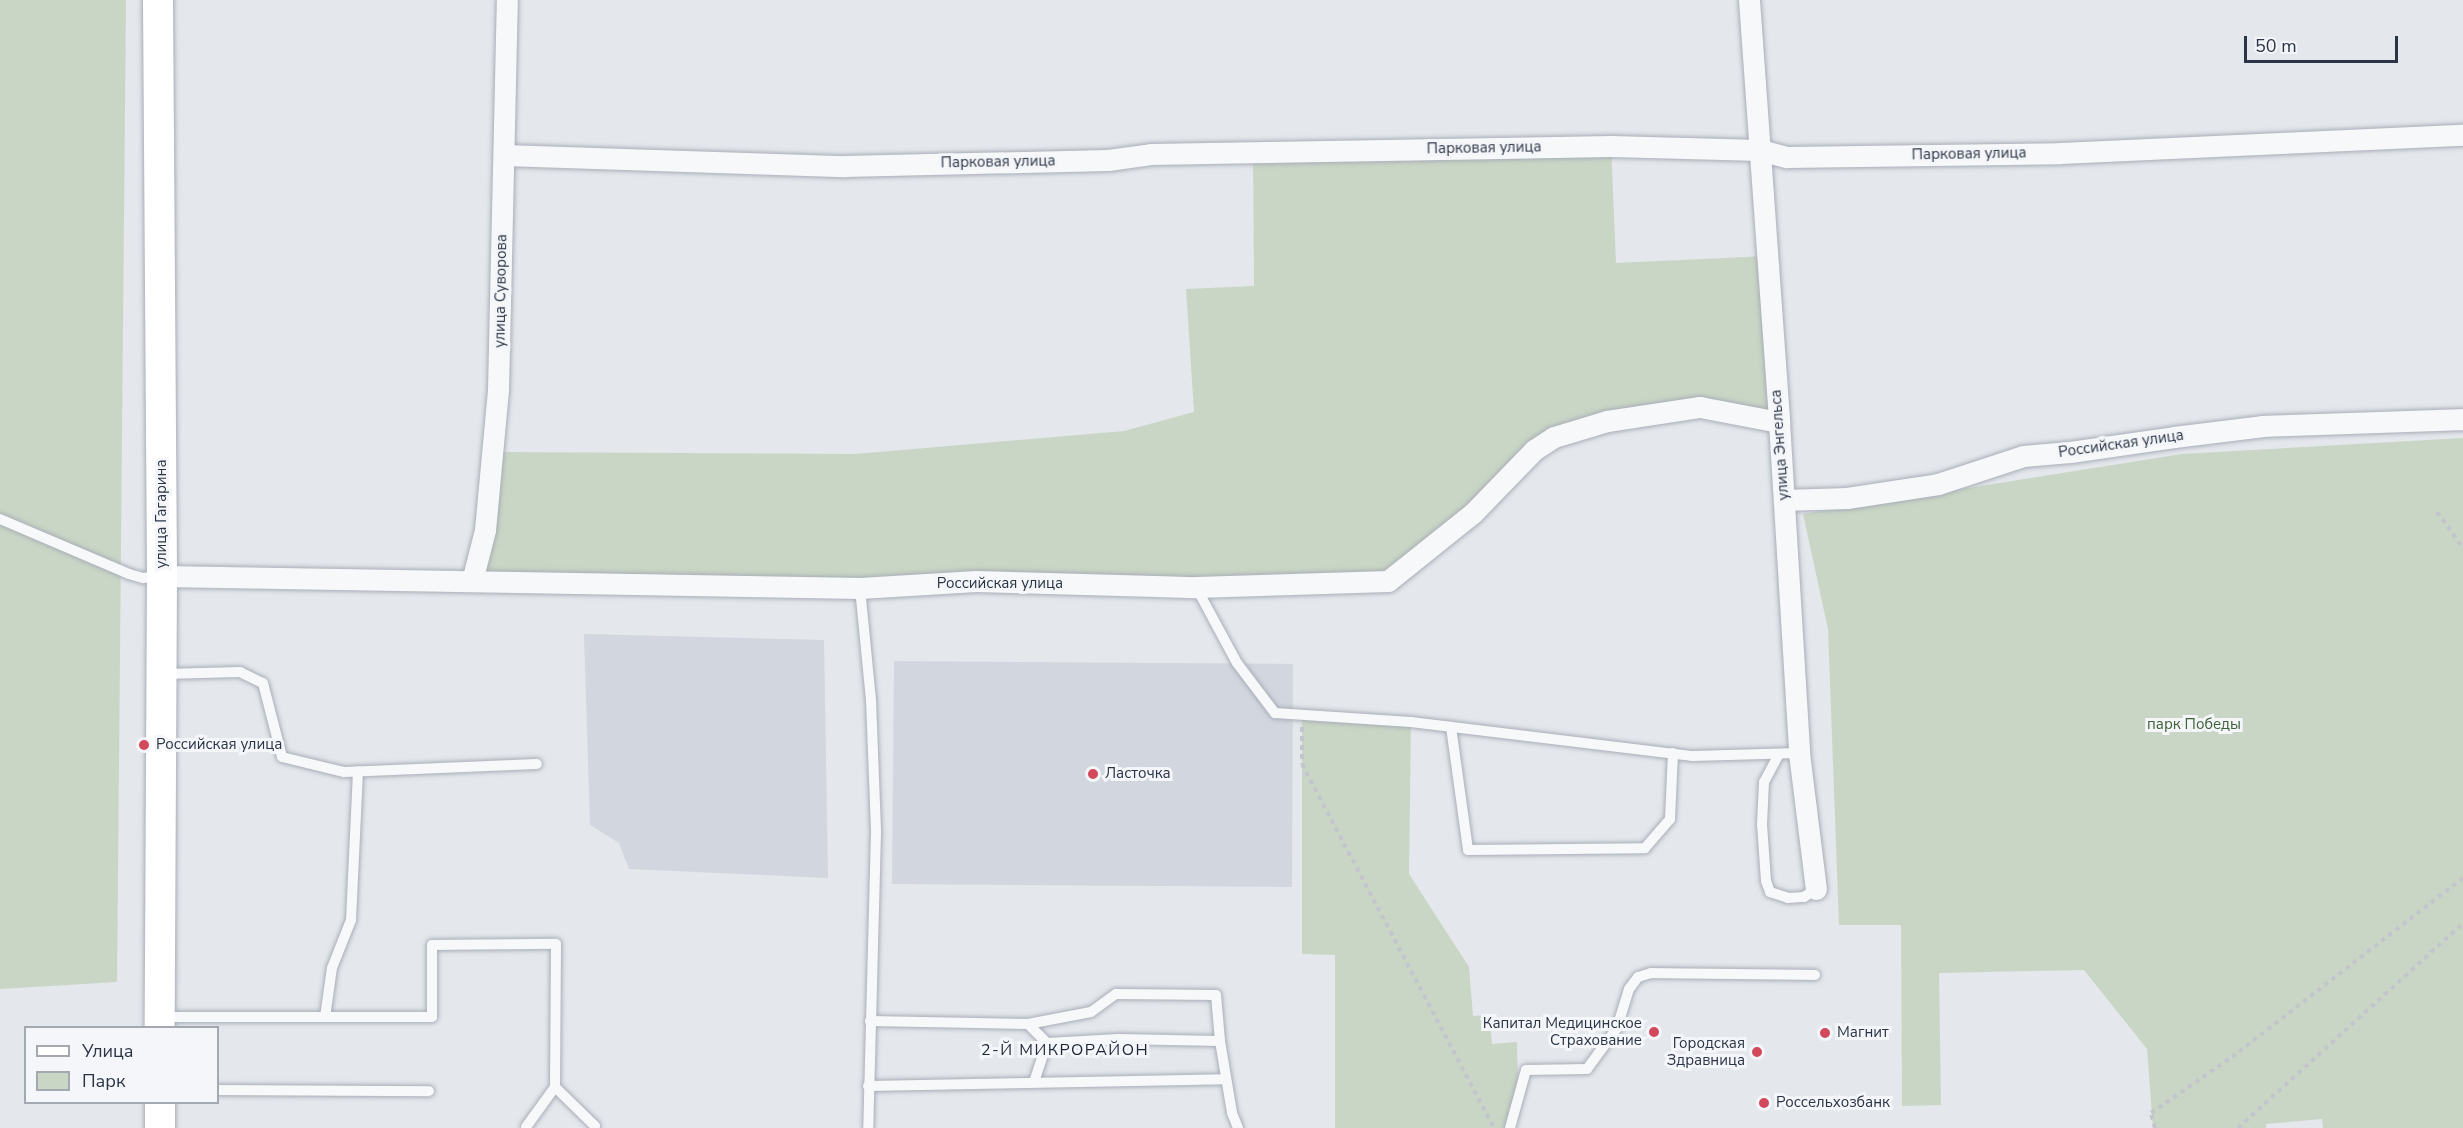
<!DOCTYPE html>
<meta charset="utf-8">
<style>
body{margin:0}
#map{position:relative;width:2463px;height:1128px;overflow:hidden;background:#e4e7ec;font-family:"Nunito Sans",sans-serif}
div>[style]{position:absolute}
.built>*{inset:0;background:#d2d6de}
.green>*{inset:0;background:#c9d6c5}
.path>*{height:4px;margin-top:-2px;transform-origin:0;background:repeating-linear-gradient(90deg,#c2c5cb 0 4.5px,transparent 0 9px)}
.roads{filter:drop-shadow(0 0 2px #a9aeb7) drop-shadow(0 0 2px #a9aeb7)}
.lane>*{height:10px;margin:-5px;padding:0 5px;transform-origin:5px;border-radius:5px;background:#f7f8fa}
.street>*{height:21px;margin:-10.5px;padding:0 10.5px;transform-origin:10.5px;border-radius:10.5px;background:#f7f8fa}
.secondary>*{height:30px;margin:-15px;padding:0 15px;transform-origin:15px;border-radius:15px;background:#fff}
.dots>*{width:16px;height:16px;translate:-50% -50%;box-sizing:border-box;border:3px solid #f4f6f9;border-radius:50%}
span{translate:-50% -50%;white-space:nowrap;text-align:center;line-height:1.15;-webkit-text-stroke:6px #f4f6f9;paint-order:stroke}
.street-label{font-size:15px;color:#2b3445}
.park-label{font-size:15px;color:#3f6138}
.poi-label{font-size:15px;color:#2b3445}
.left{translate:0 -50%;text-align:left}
.right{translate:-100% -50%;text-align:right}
.neighbourhood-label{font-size:16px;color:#1d2536;letter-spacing:1.5px}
.legend{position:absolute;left:24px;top:1026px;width:195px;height:78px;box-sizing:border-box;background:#f4f6f9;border:2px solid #a4a8b1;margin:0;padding:8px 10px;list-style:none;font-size:18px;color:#2b3445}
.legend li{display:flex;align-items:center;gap:12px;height:30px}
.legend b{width:30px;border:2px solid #a4a8b1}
.scale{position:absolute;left:2244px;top:36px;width:154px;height:27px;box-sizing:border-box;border:3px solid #2b3445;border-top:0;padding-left:8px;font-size:18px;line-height:21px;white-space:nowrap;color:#2b3445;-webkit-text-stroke:4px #f4f6f9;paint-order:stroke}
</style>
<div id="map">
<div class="built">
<div style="clip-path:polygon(584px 634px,824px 640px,828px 878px,629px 869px,619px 843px,590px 825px)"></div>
<div style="clip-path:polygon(894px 661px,1293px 664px,1292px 887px,892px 884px)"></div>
</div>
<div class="green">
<div style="clip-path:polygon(0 0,126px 0,117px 982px,0 989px)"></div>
<div style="clip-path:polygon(1611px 146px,1616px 263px,1767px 256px,1779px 422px,1700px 407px,1554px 437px,1388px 581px,472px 581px,493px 452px,856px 454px,1124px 431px,1194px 412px,1186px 289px,1254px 286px,1253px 152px)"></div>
<div style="clip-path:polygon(2463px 438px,2463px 1128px,2323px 1128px,2322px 1119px,2266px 1124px,2266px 1128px,2153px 1128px,2147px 1049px,2084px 970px,1939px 973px,1941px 1105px,1902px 1106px,1901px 925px,1839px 925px,1828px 629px,1803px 514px,2182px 454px)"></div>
<div style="clip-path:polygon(1302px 715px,1411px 722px,1409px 874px,1469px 967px,1473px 1016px,1489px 1015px,1492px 1044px,1517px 1042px,1518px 1099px,1510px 1128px,1335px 1128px,1335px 955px,1302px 954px)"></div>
</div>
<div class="path">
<div style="left:2437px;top:512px;width:44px;rotate:54.2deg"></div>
<div style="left:1302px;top:727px;width:37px;rotate:90deg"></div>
<div style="left:1302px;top:764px;width:412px;rotate:62.2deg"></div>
<div style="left:2155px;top:1128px;width:16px;rotate:-105deg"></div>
<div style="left:2151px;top:1113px;width:98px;rotate:-34.7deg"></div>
<div style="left:2232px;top:1057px;width:292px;rotate:-37.8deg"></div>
<div style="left:2238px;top:1128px;width:304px;rotate:-42.3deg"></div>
</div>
<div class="roads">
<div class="lane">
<div style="left:0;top:519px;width:140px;rotate:23.1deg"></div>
<div style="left:129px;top:574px;width:15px;rotate:16deg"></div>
<div style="left:143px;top:578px;width:16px;rotate:-7deg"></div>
<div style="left:1196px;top:587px;width:86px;rotate:61.7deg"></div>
<div style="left:1237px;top:663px;width:63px;rotate:52.8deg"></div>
<div style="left:1275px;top:713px;width:136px;rotate:3.8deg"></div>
<div style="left:1411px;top:722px;width:284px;rotate:6.9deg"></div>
<div style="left:1693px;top:756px;width:106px;rotate:-1.6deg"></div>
<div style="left:860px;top:588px;width:113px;rotate:84.4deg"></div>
<div style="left:871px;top:700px;width:132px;rotate:87.8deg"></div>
<div style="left:876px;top:832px;width:296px;rotate:91.5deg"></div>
<div style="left:164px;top:674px;width:76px;rotate:-1.5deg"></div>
<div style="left:240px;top:672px;width:25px;rotate:26deg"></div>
<div style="left:263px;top:683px;width:76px;rotate:75.6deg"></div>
<div style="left:282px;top:757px;width:64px;rotate:13.6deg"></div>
<div style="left:344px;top:772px;width:193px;rotate:-2.4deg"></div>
<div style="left:1451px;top:727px;width:124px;rotate:82.1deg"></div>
<div style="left:1468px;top:850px;width:177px;rotate:-0.6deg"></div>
<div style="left:1645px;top:848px;width:38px;rotate:-49deg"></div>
<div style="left:1670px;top:819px;width:66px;rotate:-87.4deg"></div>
<div style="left:1779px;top:754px;width:32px;rotate:118deg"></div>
<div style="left:1764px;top:782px;width:42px;rotate:92.7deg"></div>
<div style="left:1762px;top:824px;width:57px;rotate:86deg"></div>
<div style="left:1766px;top:881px;width:12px;rotate:70deg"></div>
<div style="left:1770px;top:892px;width:19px;rotate:18deg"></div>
<div style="left:1788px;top:898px;width:16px;rotate:-4deg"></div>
<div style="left:1804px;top:897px;width:14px;rotate:-34deg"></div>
<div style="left:161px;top:1017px;width:164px"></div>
<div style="left:325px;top:1017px;width:49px;rotate:-81.9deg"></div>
<div style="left:332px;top:968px;width:52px;rotate:-68.4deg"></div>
<div style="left:351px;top:920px;width:149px;rotate:-87.3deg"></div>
<div style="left:325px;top:1017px;width:107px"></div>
<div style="left:432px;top:1017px;width:72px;rotate:-90deg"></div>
<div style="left:432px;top:945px;width:124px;rotate:-0.5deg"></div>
<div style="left:556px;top:944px;width:143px;rotate:90.4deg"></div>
<div style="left:555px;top:1087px;width:56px;rotate:44.3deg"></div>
<div style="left:870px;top:1021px;width:158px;rotate:1.1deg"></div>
<div style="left:1028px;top:1024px;width:27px;rotate:45deg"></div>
<div style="left:1028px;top:1024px;width:64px;rotate:-10.8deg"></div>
<div style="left:1091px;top:1012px;width:31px;rotate:-36deg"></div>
<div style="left:1116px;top:994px;width:100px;rotate:0.6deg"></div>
<div style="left:1216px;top:995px;width:46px;rotate:85deg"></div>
<div style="left:1220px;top:1041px;width:73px;rotate:80.5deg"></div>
<div style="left:1232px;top:1113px;width:16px;rotate:68deg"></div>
<div style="left:1034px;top:1082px;width:41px;rotate:-71.6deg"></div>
<div style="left:1047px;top:1043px;width:72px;rotate:-3.2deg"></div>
<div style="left:1119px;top:1039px;width:101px;rotate:1.1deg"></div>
<div style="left:868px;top:1086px;width:358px;rotate:-1.1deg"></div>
<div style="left:218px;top:1090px;width:211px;rotate:0.3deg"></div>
<div style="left:526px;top:1127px;width:49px;rotate:-54.1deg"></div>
<div style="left:1510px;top:1128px;width:60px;rotate:-74.6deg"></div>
<div style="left:1526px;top:1070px;width:61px;rotate:-0.9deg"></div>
<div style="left:1587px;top:1069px;width:51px;rotate:-53.8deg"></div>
<div style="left:1617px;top:1028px;width:41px;rotate:-72.9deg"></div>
<div style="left:1629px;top:989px;width:15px;rotate:-53deg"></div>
<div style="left:1638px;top:977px;width:14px;rotate:-17deg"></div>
<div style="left:1651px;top:973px;width:164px;rotate:0.7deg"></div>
</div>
<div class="street">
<div style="left:1749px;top:0;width:423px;rotate:85.9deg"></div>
<div style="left:1779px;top:422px;width:332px;rotate:86.5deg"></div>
<div style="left:1799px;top:753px;width:137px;rotate:82.9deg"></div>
<div style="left:504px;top:155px;width:340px;rotate:1.9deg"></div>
<div style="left:844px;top:166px;width:264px;rotate:-1.3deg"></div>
<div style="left:1108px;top:160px;width:43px;rotate:-7.9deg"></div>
<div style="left:1151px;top:154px;width:460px;rotate:-1deg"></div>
<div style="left:1611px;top:146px;width:149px;rotate:1.5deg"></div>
<div style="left:1760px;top:150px;width:28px;rotate:15deg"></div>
<div style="left:1787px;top:157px;width:273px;rotate:-0.8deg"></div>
<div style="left:2060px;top:153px;width:403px;rotate:-2.6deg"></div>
<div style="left:1784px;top:500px;width:63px;rotate:-1.8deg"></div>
<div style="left:1847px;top:498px;width:92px;rotate:-8.7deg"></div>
<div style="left:1938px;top:484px;width:89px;rotate:-18.2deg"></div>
<div style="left:2023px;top:456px;width:47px;rotate:-4.9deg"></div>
<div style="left:2070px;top:452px;width:105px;rotate:-8.2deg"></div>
<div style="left:2174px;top:437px;width:90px;rotate:-7deg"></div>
<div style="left:2263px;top:426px;width:200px;rotate:-2deg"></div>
<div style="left:162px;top:576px;width:698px;rotate:0.98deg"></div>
<div style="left:860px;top:588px;width:116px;rotate:-3.5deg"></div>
<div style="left:976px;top:581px;width:220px;rotate:1.6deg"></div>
<div style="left:1196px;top:587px;width:192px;rotate:-1.8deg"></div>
<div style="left:1388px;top:581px;width:109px;rotate:-38.7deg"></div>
<div style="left:1473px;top:513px;width:88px;rotate:-45.9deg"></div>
<div style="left:1534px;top:450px;width:24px;rotate:-33deg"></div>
<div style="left:1554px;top:437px;width:55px;rotate:-16.8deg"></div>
<div style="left:1607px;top:421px;width:94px;rotate:-8.6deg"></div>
<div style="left:1700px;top:407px;width:80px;rotate:10.8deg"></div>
<div style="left:472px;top:581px;width:53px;rotate:-75.7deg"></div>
<div style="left:485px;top:530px;width:141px;rotate:-84.7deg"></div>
<div style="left:498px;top:390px;width:390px;rotate:-88.7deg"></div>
</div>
<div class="secondary">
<div style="left:158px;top:0;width:576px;rotate:89.6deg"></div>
<div style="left:162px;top:576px;width:452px;rotate:90.3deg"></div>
<div style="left:160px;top:1102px;width:26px;rotate:90deg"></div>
</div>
</div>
<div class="dots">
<div style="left:144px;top:745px;background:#d1495b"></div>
<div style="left:1093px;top:774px;background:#d1495b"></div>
<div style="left:1654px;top:1032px;background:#d1495b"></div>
<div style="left:1825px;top:1033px;background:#d1495b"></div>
<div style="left:1757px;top:1052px;background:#d1495b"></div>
<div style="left:1764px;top:1103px;background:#d1495b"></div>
</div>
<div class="street-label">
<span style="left:1484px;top:148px;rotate:-1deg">Парковая улица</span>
<span style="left:1969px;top:154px;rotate:-1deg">Парковая улица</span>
<span style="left:998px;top:162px;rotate:-1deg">Парковая улица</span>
<span style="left:501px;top:291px;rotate:-89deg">улица Суворова</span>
<span style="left:2121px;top:444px;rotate:-8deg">Российская улица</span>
<span style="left:1780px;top:445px;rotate:-94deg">улица Энгельса</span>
<span style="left:162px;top:514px;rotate:-90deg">улица Гагарина</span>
<span style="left:1000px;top:584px">Российская улица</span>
</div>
<div class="park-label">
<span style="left:2194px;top:725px">парк Победы</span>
</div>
<div class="poi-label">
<span class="left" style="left:156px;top:745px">Российская улица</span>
<span class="left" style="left:1105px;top:774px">Ласточка</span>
<span class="right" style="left:1642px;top:1032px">Капитал Медицинское<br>Страхование</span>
<span class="left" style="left:1837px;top:1033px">Магнит</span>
<span class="right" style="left:1745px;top:1052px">Городская<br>Здравница</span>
<span class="left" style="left:1776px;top:1103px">Россельхозбанк</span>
</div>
<div class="neighbourhood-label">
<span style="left:1065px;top:1050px">2-Й МИКРОРАЙОН</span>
</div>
<ul class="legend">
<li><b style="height:8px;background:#fff"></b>Улица</li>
<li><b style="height:16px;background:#c9d6c5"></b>Парк</li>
</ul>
<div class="scale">50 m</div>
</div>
